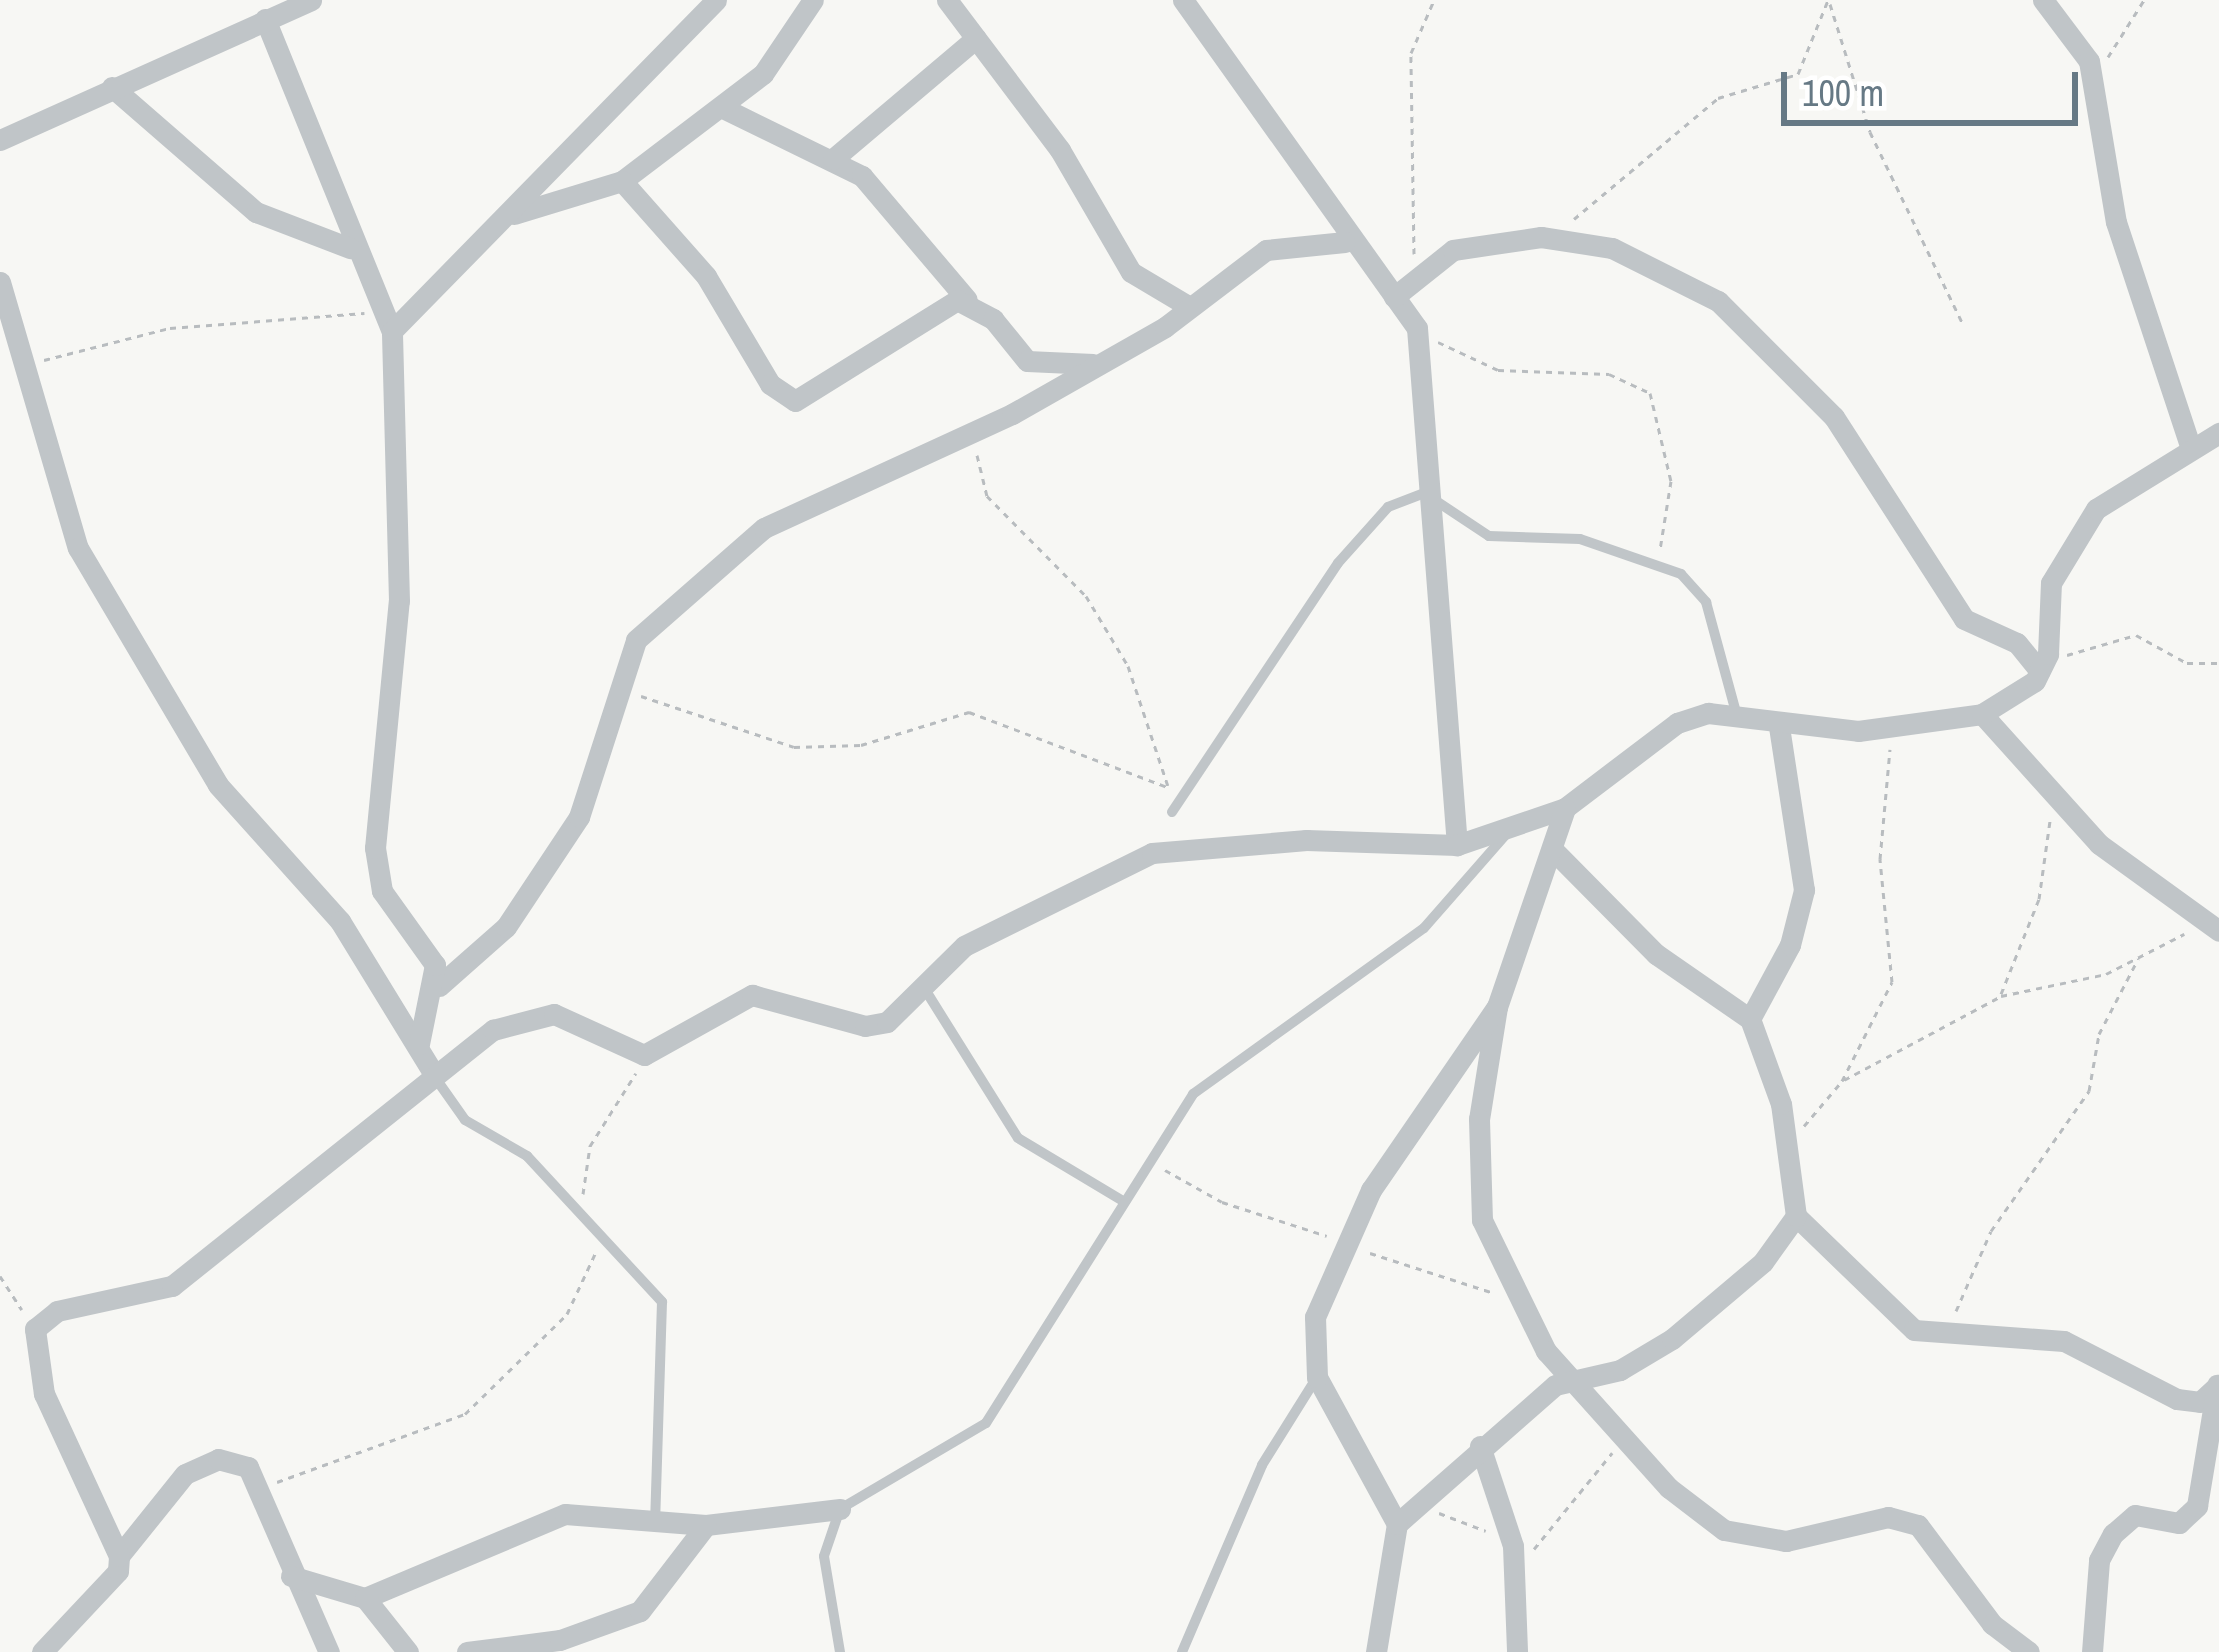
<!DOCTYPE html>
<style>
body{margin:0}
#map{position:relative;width:2219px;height:1652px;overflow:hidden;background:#f7f7f4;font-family:"Archivo Narrow",sans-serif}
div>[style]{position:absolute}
.path>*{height:3px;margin-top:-1.5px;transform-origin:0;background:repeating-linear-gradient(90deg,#b8bcbf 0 6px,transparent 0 12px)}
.lane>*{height:10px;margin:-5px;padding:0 5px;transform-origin:5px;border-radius:5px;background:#c0c5c8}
.street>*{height:21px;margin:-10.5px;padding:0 10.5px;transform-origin:10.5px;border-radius:10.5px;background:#c0c5c8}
span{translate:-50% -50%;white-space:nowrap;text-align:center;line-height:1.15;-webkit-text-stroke:12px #fff;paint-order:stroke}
.scale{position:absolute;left:1781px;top:72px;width:297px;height:54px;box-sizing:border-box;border:6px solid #667985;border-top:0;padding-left:15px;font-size:36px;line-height:42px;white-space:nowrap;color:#667985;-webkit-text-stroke:9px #fff;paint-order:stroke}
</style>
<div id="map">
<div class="path">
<div style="left:1830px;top:4px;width:134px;rotate:72.6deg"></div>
<div style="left:1870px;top:132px;width:211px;rotate:64.2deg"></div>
<div style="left:2108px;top:57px;width:67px;rotate:-57.7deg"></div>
<div style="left:1574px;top:219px;width:188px;rotate:-40deg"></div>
<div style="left:1718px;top:98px;width:84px;rotate:-16.7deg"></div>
<div style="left:1798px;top:74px;width:80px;rotate:-67.9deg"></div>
<div style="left:1414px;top:254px;width:201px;rotate:-90.9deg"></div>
<div style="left:1411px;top:53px;width:58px;rotate:-66.5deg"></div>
<div style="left:1438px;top:342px;width:66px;rotate:25deg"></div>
<div style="left:1498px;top:370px;width:111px;rotate:2.1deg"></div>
<div style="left:1609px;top:374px;width:45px;rotate:24.9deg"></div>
<div style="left:1650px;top:393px;width:90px;rotate:76.6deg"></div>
<div style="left:1671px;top:481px;width:70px;rotate:99.1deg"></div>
<div style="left:44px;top:360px;width:130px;rotate:-14.3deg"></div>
<div style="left:170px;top:328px;width:195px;rotate:-4.4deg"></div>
<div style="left:977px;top:455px;width:42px;rotate:76.3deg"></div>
<div style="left:987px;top:496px;width:141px;rotate:45.3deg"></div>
<div style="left:1086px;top:596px;width:82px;rotate:59deg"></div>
<div style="left:1128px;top:666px;width:126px;rotate:71.6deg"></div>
<div style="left:2067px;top:655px;width:72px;rotate:-16.2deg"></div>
<div style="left:2136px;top:635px;width:58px;rotate:28.8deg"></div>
<div style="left:2187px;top:663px;width:32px"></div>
<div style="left:641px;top:696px;width:161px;rotate:18.4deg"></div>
<div style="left:794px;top:747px;width:67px;rotate:-1.7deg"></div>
<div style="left:861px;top:745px;width:113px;rotate:-17deg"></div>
<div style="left:969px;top:712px;width:213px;rotate:20.7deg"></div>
<div style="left:2001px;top:994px;width:102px;rotate:-68.2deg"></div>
<div style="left:2039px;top:899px;width:79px;rotate:-82deg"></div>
<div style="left:1844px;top:1080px;width:178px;rotate:-28.1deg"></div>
<div style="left:2001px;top:996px;width:107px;rotate:-11.8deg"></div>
<div style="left:2106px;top:974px;width:88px;rotate:-27.1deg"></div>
<div style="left:1804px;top:1126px;width:59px;rotate:-49.8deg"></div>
<div style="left:1842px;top:1081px;width:111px;rotate:-63.2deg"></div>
<div style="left:1892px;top:982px;width:124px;rotate:-95.6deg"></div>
<div style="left:1880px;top:859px;width:110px;rotate:-84.8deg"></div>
<div style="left:1165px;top:1170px;width:65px;rotate:29.3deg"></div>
<div style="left:1222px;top:1202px;width:110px;rotate:17.9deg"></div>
<div style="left:583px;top:1194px;width:49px;rotate:-81.7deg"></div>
<div style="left:590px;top:1146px;width:86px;rotate:-57.8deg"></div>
<div style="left:1370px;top:1253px;width:127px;rotate:17.9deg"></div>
<div style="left:0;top:1276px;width:40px;rotate:57.1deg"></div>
<div style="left:1956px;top:1311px;width:87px;rotate:-66.4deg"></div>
<div style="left:1991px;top:1231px;width:171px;rotate:-55deg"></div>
<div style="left:2089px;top:1091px;width:58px;rotate:-80deg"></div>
<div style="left:2099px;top:1034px;width:85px;rotate:-62.5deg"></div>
<div style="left:277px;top:1482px;width:200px;rotate:-19.9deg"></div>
<div style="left:465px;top:1414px;width:143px;rotate:-44.4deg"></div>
<div style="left:567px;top:1314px;width:66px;rotate:-65deg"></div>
<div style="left:1439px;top:1513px;width:50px;rotate:21deg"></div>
<div style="left:1534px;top:1549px;width:124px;rotate:-50.9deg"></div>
</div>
<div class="lane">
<div style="left:1172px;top:812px;width:299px;rotate:-56.3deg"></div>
<div style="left:1338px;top:563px;width:75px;rotate:-48.2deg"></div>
<div style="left:1388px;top:507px;width:39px;rotate:-21deg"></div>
<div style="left:1424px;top:493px;width:78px;rotate:33.5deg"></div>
<div style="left:1489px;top:536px;width:91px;rotate:1.9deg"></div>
<div style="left:1580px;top:539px;width:107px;rotate:19.1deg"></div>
<div style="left:1681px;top:574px;width:38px;rotate:48deg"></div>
<div style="left:1706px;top:602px;width:118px;rotate:74.8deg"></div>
<div style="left:926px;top:991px;width:173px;rotate:58deg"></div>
<div style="left:1018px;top:1138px;width:122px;rotate:31deg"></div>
<div style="left:434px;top:1076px;width:54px;rotate:54.8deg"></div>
<div style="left:465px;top:1120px;width:72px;rotate:30.1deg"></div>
<div style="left:527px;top:1156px;width:199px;rotate:47.2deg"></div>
<div style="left:662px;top:1302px;width:217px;rotate:91.8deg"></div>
<div style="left:840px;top:1652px;width:97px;rotate:-99.5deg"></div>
<div style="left:824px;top:1556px;width:50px;rotate:-71.2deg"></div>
<div style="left:840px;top:1509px;width:169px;rotate:-30.5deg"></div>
<div style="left:986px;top:1423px;width:389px;rotate:-57.8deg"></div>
<div style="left:1193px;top:1094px;width:284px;rotate:-35.7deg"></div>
<div style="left:1424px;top:928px;width:128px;rotate:-48.8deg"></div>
<div style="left:1182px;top:1652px;width:203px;rotate:-66.8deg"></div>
<div style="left:1262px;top:1465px;width:104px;rotate:-58deg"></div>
</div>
<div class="street">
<div style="left:947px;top:0;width:188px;rotate:53deg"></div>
<div style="left:1060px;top:150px;width:141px;rotate:59.8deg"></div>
<div style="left:1131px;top:272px;width:66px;rotate:30.8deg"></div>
<div style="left:1183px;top:0;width:403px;rotate:54.5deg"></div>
<div style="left:1417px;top:328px;width:519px;rotate:85.58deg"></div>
<div style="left:2043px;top:0;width:76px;rotate:53deg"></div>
<div style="left:2089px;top:61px;width:163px;rotate:80.5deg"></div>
<div style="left:2116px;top:222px;width:236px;rotate:71.7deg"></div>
<div style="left:265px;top:19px;width:337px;rotate:67.9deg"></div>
<div style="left:112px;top:87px;width:191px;rotate:41deg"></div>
<div style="left:256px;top:212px;width:101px;rotate:21deg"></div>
<div style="left:723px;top:108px;width:155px;rotate:26.1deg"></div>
<div style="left:862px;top:176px;width:162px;rotate:49.7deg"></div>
<div style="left:0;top:140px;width:341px;rotate:-24.2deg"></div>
<div style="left:833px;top:159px;width:187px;rotate:-40.2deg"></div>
<div style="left:622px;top:181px;width:177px;rotate:-37.2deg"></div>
<div style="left:763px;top:74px;width:89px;rotate:-56deg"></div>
<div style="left:514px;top:214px;width:113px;rotate:-17deg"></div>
<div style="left:622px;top:181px;width:127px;rotate:48.5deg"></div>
<div style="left:706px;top:276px;width:126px;rotate:59.3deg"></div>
<div style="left:770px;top:384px;width:30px;rotate:34deg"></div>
<div style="left:795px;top:401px;width:191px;rotate:-31.9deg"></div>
<div style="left:957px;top:300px;width:41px;rotate:27.8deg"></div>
<div style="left:993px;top:319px;width:54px;rotate:51deg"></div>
<div style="left:1027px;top:361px;width:66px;rotate:2.6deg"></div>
<div style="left:0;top:282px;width:277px;rotate:73.7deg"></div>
<div style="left:78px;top:548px;width:275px;rotate:59.4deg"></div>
<div style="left:218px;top:785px;width:183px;rotate:48.1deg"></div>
<div style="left:340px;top:921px;width:178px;rotate:58.5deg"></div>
<div style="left:1394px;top:297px;width:75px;rotate:-38.5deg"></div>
<div style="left:1453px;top:250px;width:89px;rotate:-8.4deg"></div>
<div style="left:1541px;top:237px;width:72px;rotate:8.8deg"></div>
<div style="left:1612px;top:248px;width:119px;rotate:26.6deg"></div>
<div style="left:1718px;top:301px;width:164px;rotate:45deg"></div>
<div style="left:1834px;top:417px;width:240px;rotate:57.2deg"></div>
<div style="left:1964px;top:619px;width:58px;rotate:24.4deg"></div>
<div style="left:2017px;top:643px;width:36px;rotate:51deg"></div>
<div style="left:1982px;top:714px;width:175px;rotate:48deg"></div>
<div style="left:2099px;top:844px;width:148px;rotate:35.9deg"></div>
<div style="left:1555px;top:852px;width:144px;rotate:45.3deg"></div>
<div style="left:1656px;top:954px;width:114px;rotate:34.7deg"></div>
<div style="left:439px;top:986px;width:89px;rotate:-41.4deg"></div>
<div style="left:506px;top:927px;width:132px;rotate:-56.4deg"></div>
<div style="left:579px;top:817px;width:186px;rotate:-72.1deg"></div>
<div style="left:636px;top:640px;width:170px;rotate:-41.2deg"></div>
<div style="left:764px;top:528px;width:273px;rotate:-24.7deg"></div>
<div style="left:1012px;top:414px;width:176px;rotate:-29.6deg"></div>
<div style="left:1165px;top:327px;width:127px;rotate:-37.3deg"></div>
<div style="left:1266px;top:250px;width:79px;rotate:-5.8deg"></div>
<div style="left:1497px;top:1007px;width:113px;rotate:99.1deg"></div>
<div style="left:1479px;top:1119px;width:101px;rotate:88.3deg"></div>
<div style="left:1482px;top:1220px;width:146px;rotate:64deg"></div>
<div style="left:1546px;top:1351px;width:184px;rotate:48.1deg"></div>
<div style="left:1669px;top:1488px;width:69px;rotate:37.4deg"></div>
<div style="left:1724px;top:1530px;width:63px;rotate:10.1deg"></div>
<div style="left:1786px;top:1541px;width:105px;rotate:-13.2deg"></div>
<div style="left:1888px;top:1517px;width:31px;rotate:15deg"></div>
<div style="left:1918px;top:1525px;width:124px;rotate:53.2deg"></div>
<div style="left:1992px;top:1624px;width:46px;rotate:37.1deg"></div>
<div style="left:419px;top:1044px;width:81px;rotate:-78.6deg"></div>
<div style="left:435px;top:965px;width:91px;rotate:-125.6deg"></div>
<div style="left:382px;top:891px;width:44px;rotate:-99.2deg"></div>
<div style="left:375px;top:848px;width:248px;rotate:-84.5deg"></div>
<div style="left:399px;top:601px;width:270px;rotate:-91.5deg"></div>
<div style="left:392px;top:331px;width:463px;rotate:-45.6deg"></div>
<div style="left:1796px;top:1216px;width:164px;rotate:44deg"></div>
<div style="left:1914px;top:1330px;width:150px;rotate:4.2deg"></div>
<div style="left:2064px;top:1341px;width:127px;rotate:27.2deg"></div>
<div style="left:2177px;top:1399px;width:23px;rotate:7deg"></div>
<div style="left:2200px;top:1402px;width:23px;rotate:-43deg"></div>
<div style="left:1480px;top:1446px;width:105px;rotate:71.7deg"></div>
<div style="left:1513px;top:1546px;width:106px;rotate:87.8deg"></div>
<div style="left:1397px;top:1524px;width:210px;rotate:-41.3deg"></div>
<div style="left:1555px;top:1385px;width:67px;rotate:-13deg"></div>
<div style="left:1620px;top:1370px;width:61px;rotate:-30.8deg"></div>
<div style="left:1672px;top:1339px;width:119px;rotate:-40.2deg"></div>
<div style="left:1763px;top:1262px;width:57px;rotate:-54.3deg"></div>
<div style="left:1796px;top:1216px;width:113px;rotate:-97.6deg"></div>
<div style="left:1781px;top:1104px;width:90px;rotate:-110deg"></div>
<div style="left:1750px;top:1019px;width:84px;rotate:-61.6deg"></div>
<div style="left:1790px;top:945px;width:57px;rotate:-75.7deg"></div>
<div style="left:1804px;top:890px;width:166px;rotate:-98.7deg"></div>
<div style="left:119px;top:1556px;width:105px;rotate:-51.2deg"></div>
<div style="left:185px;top:1474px;width:36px;rotate:-24deg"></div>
<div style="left:218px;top:1459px;width:31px;rotate:15deg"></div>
<div style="left:248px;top:1467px;width:202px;rotate:66.4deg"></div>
<div style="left:291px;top:1576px;width:77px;rotate:16.6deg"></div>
<div style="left:365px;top:1598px;width:217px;rotate:-22.8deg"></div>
<div style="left:565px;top:1514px;width:141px;rotate:4.5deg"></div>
<div style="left:706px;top:1525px;width:135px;rotate:-6.8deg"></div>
<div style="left:365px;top:1598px;width:69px;rotate:51.5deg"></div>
<div style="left:42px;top:1652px;width:111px;rotate:-46.8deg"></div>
<div style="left:118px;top:1571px;width:15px;rotate:-86deg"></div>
<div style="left:119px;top:1556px;width:179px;rotate:-114.8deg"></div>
<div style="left:44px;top:1394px;width:66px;rotate:-97.9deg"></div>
<div style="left:35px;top:1329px;width:28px;rotate:-39deg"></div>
<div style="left:57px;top:1311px;width:118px;rotate:-12.3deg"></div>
<div style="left:172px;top:1286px;width:411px;rotate:-38.6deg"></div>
<div style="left:493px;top:1030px;width:63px;rotate:-14.7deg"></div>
<div style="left:554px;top:1014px;width:99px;rotate:24.5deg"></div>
<div style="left:644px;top:1055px;width:124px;rotate:-29.1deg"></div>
<div style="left:752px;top:995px;width:117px;rotate:15.3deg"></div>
<div style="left:865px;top:1026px;width:22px;rotate:-10deg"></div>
<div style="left:887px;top:1022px;width:108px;rotate:-44.6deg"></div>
<div style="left:964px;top:946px;width:210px;rotate:-26.3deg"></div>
<div style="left:1152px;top:853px;width:155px;rotate:-4.8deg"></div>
<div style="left:1306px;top:840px;width:151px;rotate:1.9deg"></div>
<div style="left:1457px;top:845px;width:114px;rotate:-18.9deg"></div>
<div style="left:1565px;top:808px;width:141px;rotate:-37.2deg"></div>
<div style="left:1677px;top:723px;width:33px;rotate:-18deg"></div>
<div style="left:1708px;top:713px;width:151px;rotate:6.8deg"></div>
<div style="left:1858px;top:731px;width:125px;rotate:-7.8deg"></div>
<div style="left:1982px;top:714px;width:62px;rotate:-31.9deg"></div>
<div style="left:2035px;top:681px;width:30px;rotate:-64deg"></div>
<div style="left:2048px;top:654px;width:71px;rotate:-87.6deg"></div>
<div style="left:2051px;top:583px;width:87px;rotate:-58.7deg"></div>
<div style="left:2096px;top:509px;width:145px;rotate:-31.7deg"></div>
<div style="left:467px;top:1652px;width:94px;rotate:-7.4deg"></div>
<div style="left:560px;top:1640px;width:85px;rotate:-19.9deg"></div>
<div style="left:640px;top:1611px;width:108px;rotate:-52.5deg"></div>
<div style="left:1376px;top:1652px;width:130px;rotate:-80.7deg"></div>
<div style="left:1397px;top:1524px;width:167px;rotate:-118.6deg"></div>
<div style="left:1317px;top:1377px;width:60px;rotate:-91.9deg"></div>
<div style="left:1315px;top:1317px;width:139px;rotate:-66.2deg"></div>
<div style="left:1371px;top:1190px;width:222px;rotate:-55.5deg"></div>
<div style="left:1497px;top:1007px;width:210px;rotate:-71.1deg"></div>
<div style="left:2092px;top:1652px;width:92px;rotate:-85.6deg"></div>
<div style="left:2099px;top:1560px;width:30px;rotate:-62deg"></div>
<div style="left:2113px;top:1534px;width:29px;rotate:-41deg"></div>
<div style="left:2135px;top:1515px;width:45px;rotate:10.3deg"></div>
<div style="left:2179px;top:1523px;width:25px;rotate:-43deg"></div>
<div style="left:2197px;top:1506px;width:123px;rotate:-80.6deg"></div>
</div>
<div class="scale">100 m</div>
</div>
